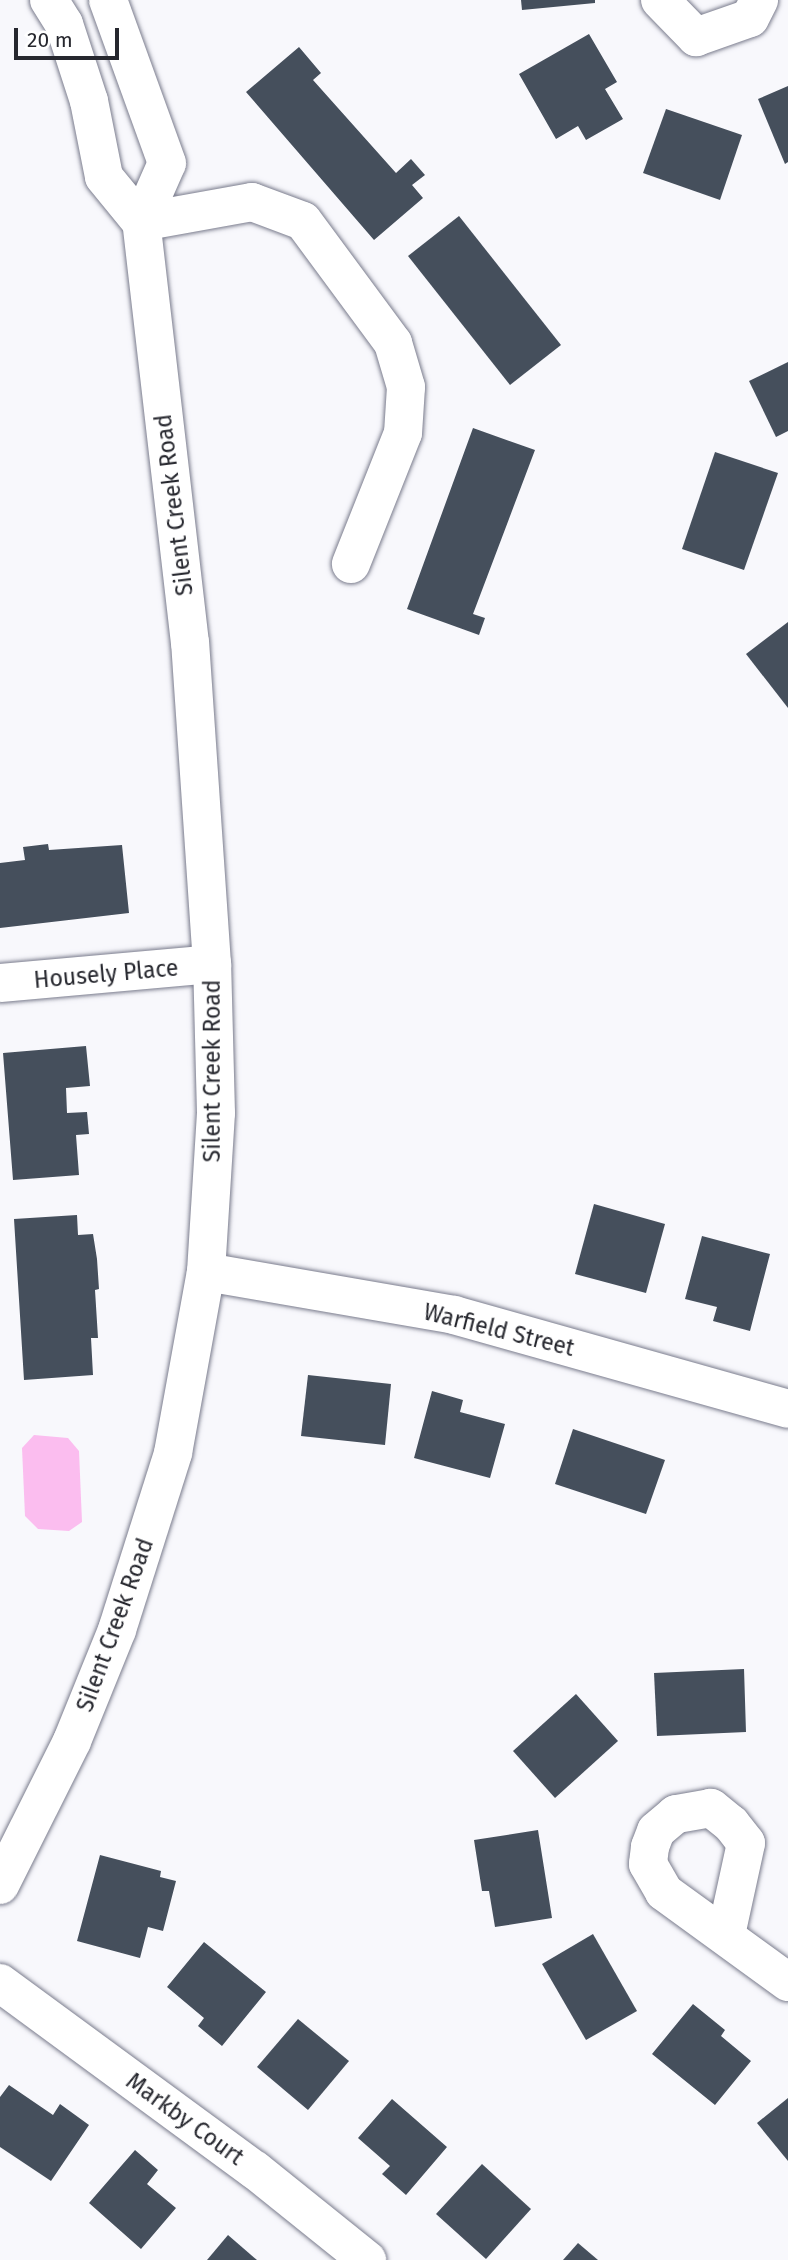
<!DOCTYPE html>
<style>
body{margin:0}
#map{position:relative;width:788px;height:2260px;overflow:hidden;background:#f8f8fc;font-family:"Fira Sans",sans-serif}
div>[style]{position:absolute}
.green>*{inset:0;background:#fbbdef}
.building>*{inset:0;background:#454f5c}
.roads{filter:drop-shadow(0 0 2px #7a7c8d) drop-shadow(0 0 2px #7a7c8d)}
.street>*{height:38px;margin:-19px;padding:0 19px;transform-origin:19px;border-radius:19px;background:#fff}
span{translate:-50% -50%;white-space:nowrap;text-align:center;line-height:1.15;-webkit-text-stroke:7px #fff;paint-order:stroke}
.street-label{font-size:23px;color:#26272e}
.scale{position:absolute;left:14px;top:28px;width:105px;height:32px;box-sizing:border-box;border:4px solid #26272e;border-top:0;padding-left:9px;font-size:21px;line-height:24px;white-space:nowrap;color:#26272e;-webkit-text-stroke:5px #fff;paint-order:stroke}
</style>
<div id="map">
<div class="green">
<div style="clip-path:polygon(34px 1435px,68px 1438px,79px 1451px,82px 1522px,69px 1531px,38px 1529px,25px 1516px,22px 1448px)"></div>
</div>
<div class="building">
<div style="clip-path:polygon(521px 0,595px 0,595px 3px,522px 10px)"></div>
<div style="clip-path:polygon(589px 34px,617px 82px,605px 89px,623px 119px,586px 140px,578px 126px,556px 139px,519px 74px)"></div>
<div style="clip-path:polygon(299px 47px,321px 73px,313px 80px,396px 173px,411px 159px,425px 175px,412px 185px,423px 198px,374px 240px,246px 92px)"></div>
<div style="clip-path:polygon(788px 86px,788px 162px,785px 164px,758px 99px)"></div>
<div style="clip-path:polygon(666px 109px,742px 135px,720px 200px,643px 173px)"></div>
<div style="clip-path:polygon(459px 216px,561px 345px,510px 385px,408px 256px)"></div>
<div style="clip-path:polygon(788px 362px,788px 431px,776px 437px,749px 381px)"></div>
<div style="clip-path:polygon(473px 428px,535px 450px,473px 614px,485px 618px,479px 635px,407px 609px)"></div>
<div style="clip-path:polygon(715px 452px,778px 473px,744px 570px,682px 549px)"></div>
<div style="clip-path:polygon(788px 622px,788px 708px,746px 654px)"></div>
<div style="clip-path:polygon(48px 844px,49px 850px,122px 845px,129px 913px,0 928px,0 863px,25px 860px,23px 847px)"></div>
<div style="clip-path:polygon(86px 1046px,90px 1086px,66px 1088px,67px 1113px,87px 1112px,89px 1134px,76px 1135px,79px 1175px,13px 1180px,3px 1053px)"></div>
<div style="clip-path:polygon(594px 1204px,665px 1224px,646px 1293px,575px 1274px)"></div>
<div style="clip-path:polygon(77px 1215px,78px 1235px,93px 1234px,97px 1259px,99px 1289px,95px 1290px,98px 1338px,91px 1338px,93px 1375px,24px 1380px,14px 1219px)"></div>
<div style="clip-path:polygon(702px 1236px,770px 1254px,750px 1331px,713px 1321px,717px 1307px,685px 1299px)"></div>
<div style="clip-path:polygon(308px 1375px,391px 1384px,385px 1445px,301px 1436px)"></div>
<div style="clip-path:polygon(432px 1391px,463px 1400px,460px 1412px,505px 1424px,490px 1478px,414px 1458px)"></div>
<div style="clip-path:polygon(573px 1429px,665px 1460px,646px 1514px,555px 1484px)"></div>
<div style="clip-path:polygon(744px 1669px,746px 1732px,657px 1736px,654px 1673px)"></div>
<div style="clip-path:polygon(576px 1694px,618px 1741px,555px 1798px,513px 1751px)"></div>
<div style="clip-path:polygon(538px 1830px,552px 1918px,495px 1927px,489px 1891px,482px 1891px,474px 1840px)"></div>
<div style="clip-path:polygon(100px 1855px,161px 1871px,160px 1877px,176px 1881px,163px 1931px,148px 1927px,140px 1958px,77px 1941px)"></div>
<div style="clip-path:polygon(593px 1934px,637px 2011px,586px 2040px,542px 1964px)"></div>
<div style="clip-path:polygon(204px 1942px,266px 1992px,222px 2046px,198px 2026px,204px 2018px,167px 1987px)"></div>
<div style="clip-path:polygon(693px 2004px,725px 2030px,721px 2036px,751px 2061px,715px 2105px,652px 2054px)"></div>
<div style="clip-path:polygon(298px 2019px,349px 2061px,308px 2110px,257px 2067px)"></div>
<div style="clip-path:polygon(9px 2085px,53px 2115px,60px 2104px,89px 2125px,51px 2181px,0 2147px,0 2097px)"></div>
<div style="clip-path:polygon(788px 2098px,788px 2161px,757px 2123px)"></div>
<div style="clip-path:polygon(392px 2099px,447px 2147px,406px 2195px,382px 2174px,390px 2166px,358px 2138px)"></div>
<div style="clip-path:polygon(135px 2150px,158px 2170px,147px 2184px,176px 2208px,141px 2249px,89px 2203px)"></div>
<div style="clip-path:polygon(482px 2164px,531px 2209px,486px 2259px,436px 2214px)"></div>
<div style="clip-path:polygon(228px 2235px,257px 2260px,207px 2260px)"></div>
<div style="clip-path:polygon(578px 2243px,598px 2260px,563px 2260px)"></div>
</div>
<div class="roads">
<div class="street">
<div style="left:49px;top:0;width:28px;rotate:58deg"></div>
<div style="left:64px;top:24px;width:81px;rotate:72deg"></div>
<div style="left:89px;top:101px;width:77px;rotate:78.8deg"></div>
<div style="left:104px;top:177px;width:58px;rotate:50.6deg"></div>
<div style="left:660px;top:0;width:52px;rotate:45.8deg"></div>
<div style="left:696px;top:37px;width:57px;rotate:-19.4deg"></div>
<div style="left:750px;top:18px;width:20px;rotate:-63deg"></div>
<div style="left:141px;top:222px;width:113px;rotate:-10.2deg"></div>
<div style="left:252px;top:202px;width:54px;rotate:20.4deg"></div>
<div style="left:303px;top:221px;width:152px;rotate:53.6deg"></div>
<div style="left:393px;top:343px;width:46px;rotate:73.5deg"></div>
<div style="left:406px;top:387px;width:46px;rotate:93.7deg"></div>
<div style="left:403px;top:433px;width:141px;rotate:111.7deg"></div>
<div style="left:0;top:983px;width:213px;rotate:-5.1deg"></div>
<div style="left:206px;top:1272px;width:252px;rotate:9.8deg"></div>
<div style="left:454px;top:1315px;width:347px;rotate:15.7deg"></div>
<div style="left:0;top:1885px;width:161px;rotate:-63.4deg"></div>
<div style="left:72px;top:1741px;width:120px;rotate:-67.9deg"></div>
<div style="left:117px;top:1630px;width:186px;rotate:-72.4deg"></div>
<div style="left:173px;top:1453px;width:184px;rotate:-79.7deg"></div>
<div style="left:206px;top:1272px;width:159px;rotate:-86.4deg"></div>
<div style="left:216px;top:1113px;width:149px;rotate:-91.5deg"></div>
<div style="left:212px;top:964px;width:322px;rotate:-93.9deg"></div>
<div style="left:190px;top:643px;width:424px;rotate:-96.6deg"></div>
<div style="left:141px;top:222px;width:64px;rotate:-66.2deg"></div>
<div style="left:167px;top:163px;width:173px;rotate:-109.9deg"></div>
<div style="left:726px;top:1935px;width:94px;rotate:-77.7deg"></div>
<div style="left:746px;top:1843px;width:24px;rotate:-128deg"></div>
<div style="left:731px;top:1824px;width:26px;rotate:-141deg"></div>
<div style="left:711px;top:1808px;width:36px;rotate:170deg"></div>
<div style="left:676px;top:1814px;width:26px;rotate:140deg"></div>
<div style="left:656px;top:1831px;width:17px;rotate:111deg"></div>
<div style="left:650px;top:1847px;width:17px;rotate:97deg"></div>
<div style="left:648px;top:1864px;width:32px;rotate:60deg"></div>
<div style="left:664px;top:1892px;width:153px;rotate:36deg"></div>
<div style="left:0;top:1983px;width:316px;rotate:36.3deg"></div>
<div style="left:255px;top:2170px;width:144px;rotate:38.8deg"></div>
</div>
</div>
<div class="street-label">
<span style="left:174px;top:505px;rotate:-97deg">Silent Creek Road</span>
<span style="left:106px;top:974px;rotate:-5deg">Housely Place</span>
<span style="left:212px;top:1071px;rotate:-90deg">Silent Creek Road</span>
<span style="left:499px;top:1330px;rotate:14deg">Warfield Street</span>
<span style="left:115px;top:1625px;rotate:-70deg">Silent Creek Road</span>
<span style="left:185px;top:2119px;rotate:36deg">Markby Court</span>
</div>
<div class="scale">20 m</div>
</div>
